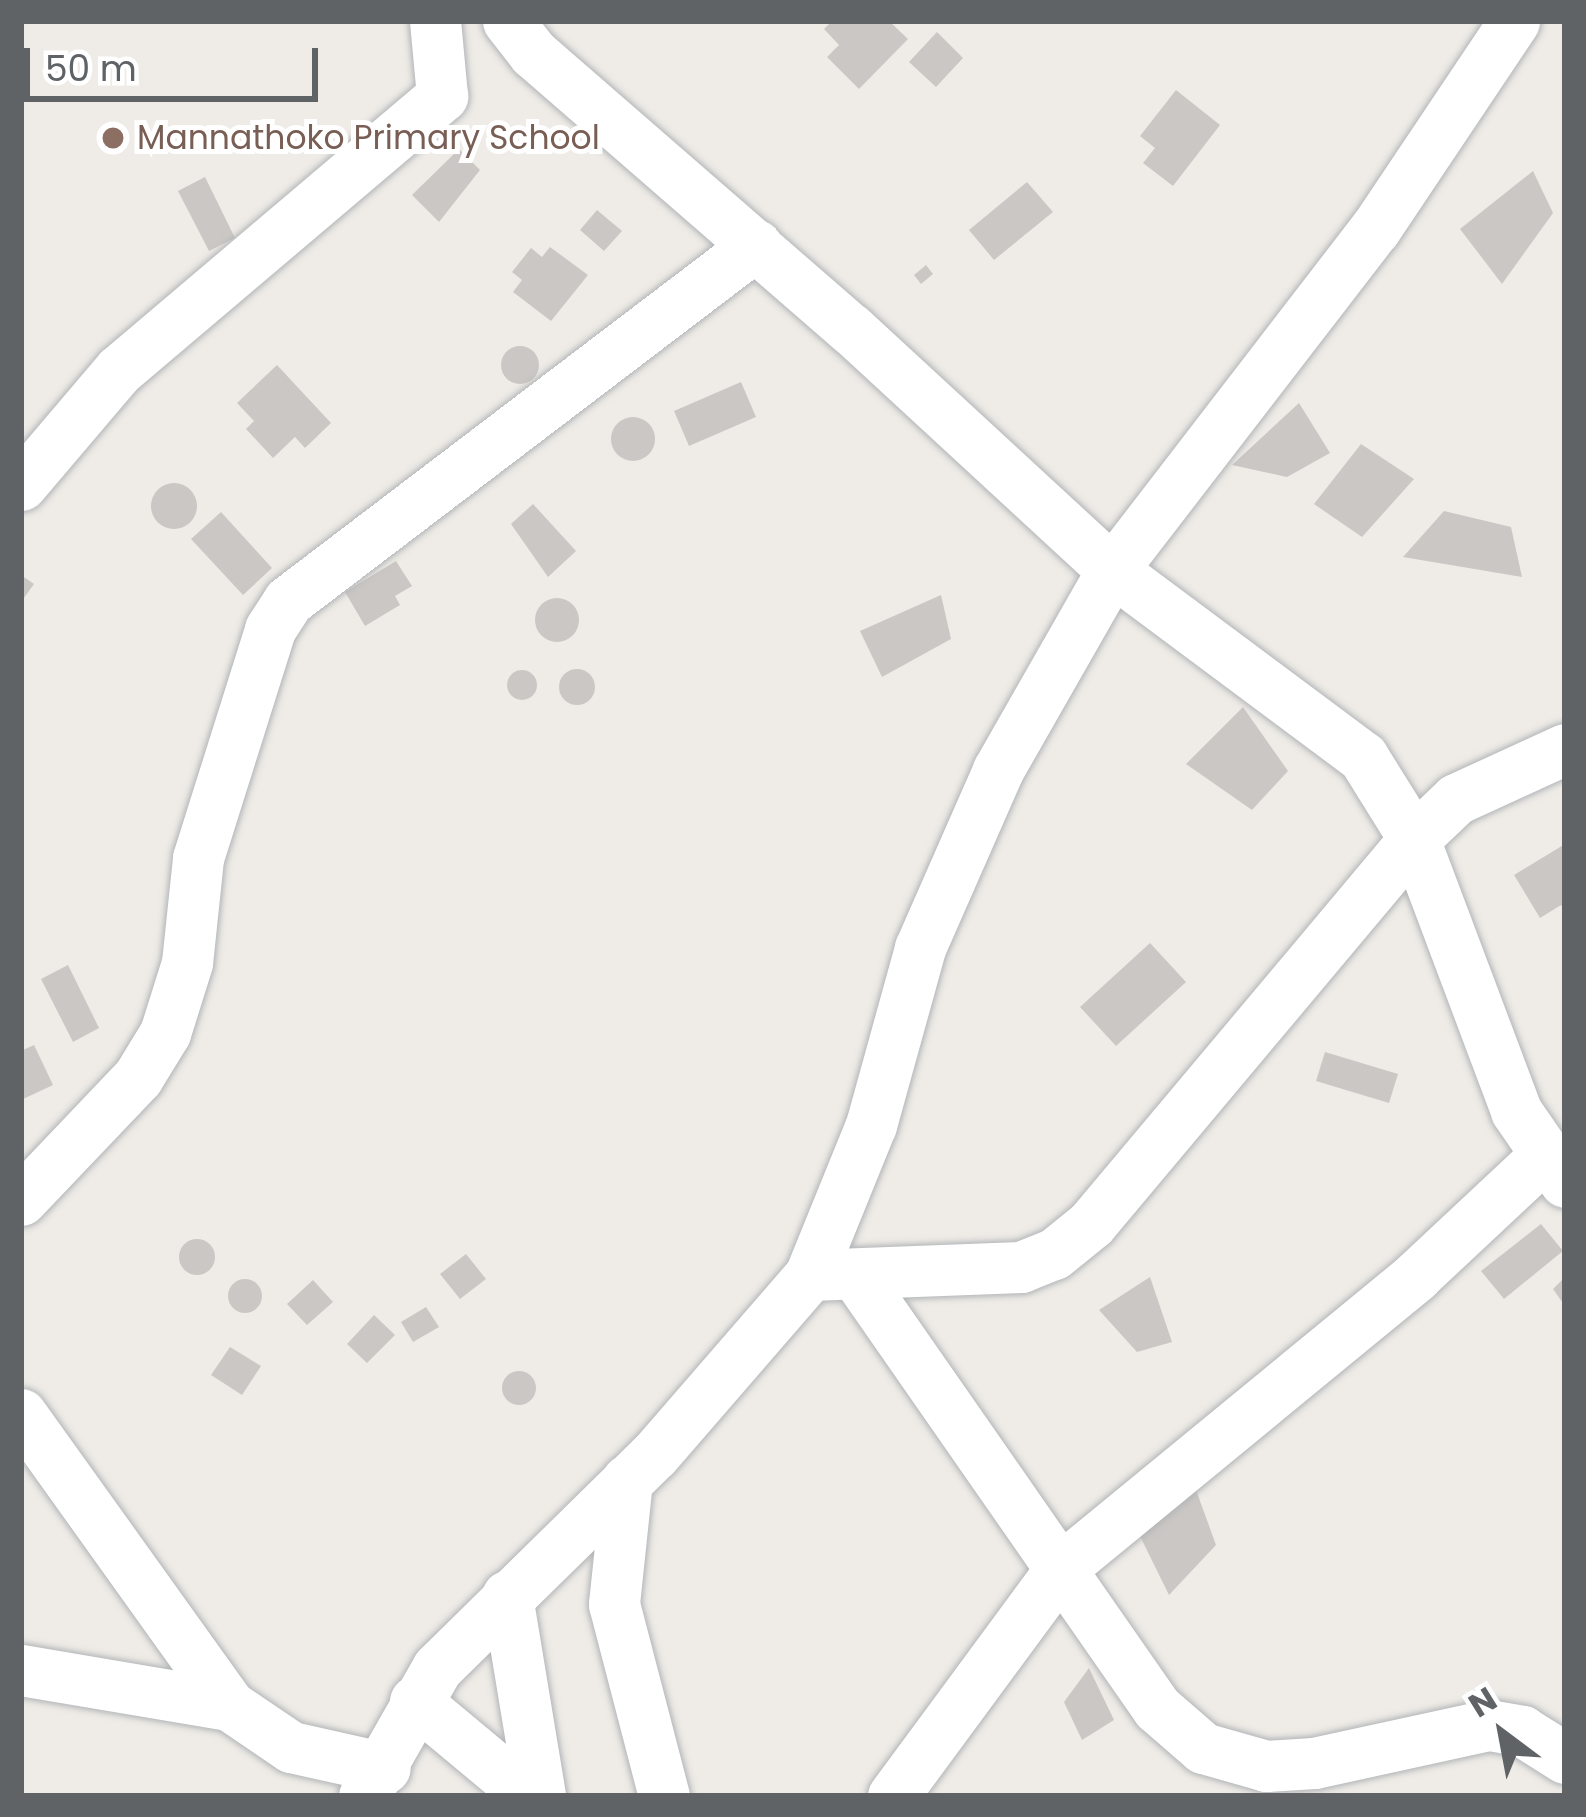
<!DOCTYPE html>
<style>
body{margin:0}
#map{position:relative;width:1586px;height:1817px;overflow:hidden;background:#efece7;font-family:Poppins,sans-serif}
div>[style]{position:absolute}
.building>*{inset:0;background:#cbc7c4}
.round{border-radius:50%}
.roads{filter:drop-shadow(0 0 3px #b2b5b8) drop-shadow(0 0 3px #b2b5b8)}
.minor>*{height:51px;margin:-25.5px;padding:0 25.5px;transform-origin:25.5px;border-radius:25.5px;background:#fff}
.dots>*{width:33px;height:33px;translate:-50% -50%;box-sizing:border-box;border:6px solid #fff;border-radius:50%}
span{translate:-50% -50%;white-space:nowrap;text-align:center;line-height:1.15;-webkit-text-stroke:10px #fff;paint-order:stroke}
.education-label{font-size:33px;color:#785e54}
.left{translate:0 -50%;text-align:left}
.frame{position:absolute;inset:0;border:24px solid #5f6366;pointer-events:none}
.north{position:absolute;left:1442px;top:1673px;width:120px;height:120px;-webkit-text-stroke:9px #fff;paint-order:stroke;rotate:328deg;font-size:33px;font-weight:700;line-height:48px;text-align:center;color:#5f6366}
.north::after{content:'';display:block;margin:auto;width:42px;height:54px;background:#5f6366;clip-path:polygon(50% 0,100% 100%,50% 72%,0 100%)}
.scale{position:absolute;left:24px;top:48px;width:294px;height:54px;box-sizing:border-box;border:6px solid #5f6366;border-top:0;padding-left:15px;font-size:36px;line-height:42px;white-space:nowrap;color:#5f6366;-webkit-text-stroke:9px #fff;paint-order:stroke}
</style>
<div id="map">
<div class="building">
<div style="clip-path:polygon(832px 21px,889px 21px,908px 39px,859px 89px,827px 57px,839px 45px,824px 29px)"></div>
<div style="clip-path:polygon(937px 32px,963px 58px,936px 87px,909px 62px)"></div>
<div style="clip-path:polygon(1176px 90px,1220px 125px,1173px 186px,1143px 163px,1155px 148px,1140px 136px)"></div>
<div style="clip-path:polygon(459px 149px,480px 170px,439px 222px,412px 195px)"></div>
<div style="clip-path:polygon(1533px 171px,1553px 213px,1502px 284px,1460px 229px)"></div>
<div style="clip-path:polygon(205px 177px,235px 238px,209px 251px,178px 191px)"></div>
<div style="clip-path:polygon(1027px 182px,1053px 212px,994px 260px,969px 230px)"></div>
<div style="clip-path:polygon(597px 210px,622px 231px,604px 251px,580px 230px)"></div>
<div style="clip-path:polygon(550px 247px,588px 275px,551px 321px,513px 292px,522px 280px,512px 272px,531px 248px,542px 257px)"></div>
<div style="clip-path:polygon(926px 265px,933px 274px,921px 284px,914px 275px)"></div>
<div class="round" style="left:501px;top:346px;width:38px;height:38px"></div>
<div style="clip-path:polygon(277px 365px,331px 423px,305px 448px,295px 437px,273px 458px,246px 429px,254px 421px,237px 403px)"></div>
<div style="clip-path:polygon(741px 382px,756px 417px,689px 446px,674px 411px)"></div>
<div style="clip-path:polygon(1299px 403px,1330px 453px,1287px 477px,1232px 465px)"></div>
<div class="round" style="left:611px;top:417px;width:44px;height:44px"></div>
<div style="clip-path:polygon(1361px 444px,1414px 479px,1362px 537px,1314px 504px)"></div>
<div class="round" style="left:151px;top:483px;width:46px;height:46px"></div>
<div style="clip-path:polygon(533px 504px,576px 551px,548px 577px,511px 524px)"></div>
<div style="clip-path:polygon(1444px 511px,1511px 527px,1522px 577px,1403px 557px)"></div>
<div style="clip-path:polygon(221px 512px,272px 568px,243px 595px,191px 539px)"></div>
<div style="clip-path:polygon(396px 561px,412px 586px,395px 596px,400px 605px,365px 626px,345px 592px)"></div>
<div style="clip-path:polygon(21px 575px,34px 584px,21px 602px)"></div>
<div style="clip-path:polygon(941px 595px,951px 639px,882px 677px,860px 631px)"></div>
<div class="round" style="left:535px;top:598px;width:44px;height:44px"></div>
<div class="round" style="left:559px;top:669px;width:36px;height:36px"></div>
<div class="round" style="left:507px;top:670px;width:30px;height:30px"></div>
<div style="clip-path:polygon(1243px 707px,1288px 771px,1252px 810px,1186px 764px)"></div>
<div style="clip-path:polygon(1565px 844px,1565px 912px,1561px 905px,1540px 918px,1514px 875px)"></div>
<div style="clip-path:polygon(1150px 943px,1186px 982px,1116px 1046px,1080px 1007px)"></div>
<div style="clip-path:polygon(68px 965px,99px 1028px,73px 1042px,41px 979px)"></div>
<div style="clip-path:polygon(34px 1045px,53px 1085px,21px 1100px,21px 1051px)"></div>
<div style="clip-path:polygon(1325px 1052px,1398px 1074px,1389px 1103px,1316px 1081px)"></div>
<div style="clip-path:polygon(1541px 1224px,1563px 1251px,1504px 1299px,1481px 1271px)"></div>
<div class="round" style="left:179px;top:1239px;width:36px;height:36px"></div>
<div style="clip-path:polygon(466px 1254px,486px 1279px,460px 1299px,440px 1274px)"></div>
<div style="clip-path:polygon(1150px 1277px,1172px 1342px,1137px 1352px,1099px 1310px)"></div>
<div style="clip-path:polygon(1565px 1277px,1565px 1306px,1553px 1289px)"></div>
<div class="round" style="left:228px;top:1279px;width:34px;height:34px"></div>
<div style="clip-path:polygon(313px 1280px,333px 1302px,307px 1325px,287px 1304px)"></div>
<div style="clip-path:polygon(426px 1307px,439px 1327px,413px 1342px,401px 1322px)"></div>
<div style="clip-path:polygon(374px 1315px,395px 1335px,367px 1363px,347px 1344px)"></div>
<div style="clip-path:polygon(230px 1347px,261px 1366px,242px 1395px,211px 1375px)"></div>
<div class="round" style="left:502px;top:1371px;width:34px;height:34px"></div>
<div style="clip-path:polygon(1196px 1490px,1216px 1545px,1169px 1595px,1137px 1530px)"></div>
<div style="clip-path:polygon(1089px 1668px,1114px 1720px,1082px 1740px,1064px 1702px)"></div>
</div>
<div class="roads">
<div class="minor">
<div style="left:508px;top:21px;width:41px;rotate:52deg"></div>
<div style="left:533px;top:53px;width:421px;rotate:41deg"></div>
<div style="left:851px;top:329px;width:355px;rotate:42.7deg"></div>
<div style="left:1112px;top:570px;width:313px;rotate:36.7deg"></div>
<div style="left:1363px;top:757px;width:97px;rotate:58.1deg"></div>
<div style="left:1414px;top:839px;width:290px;rotate:69.4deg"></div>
<div style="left:1516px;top:1111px;width:86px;rotate:55.4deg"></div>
<div style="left:21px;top:485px;width:151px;rotate:-49.6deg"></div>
<div style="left:119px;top:370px;width:424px;rotate:-40.3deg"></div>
<div style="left:442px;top:96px;width:75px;rotate:-95.3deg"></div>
<div style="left:21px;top:1200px;width:170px;rotate:-46.4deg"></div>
<div style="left:138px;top:1077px;width:52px;rotate:-58.5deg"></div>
<div style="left:165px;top:1033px;width:73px;rotate:-72.6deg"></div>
<div style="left:187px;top:963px;width:106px;rotate:-84deg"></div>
<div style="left:198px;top:858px;width:240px;rotate:-72.5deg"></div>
<div style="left:270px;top:629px;width:33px;rotate:-57deg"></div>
<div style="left:288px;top:601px;width:588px;rotate:-37.26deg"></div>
<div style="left:855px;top:1274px;width:529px;rotate:55.17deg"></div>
<div style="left:1157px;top:1708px;width:61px;rotate:41deg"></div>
<div style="left:1203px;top:1748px;width:66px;rotate:15.9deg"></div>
<div style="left:1266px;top:1766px;width:48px;rotate:-3.6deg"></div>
<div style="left:1314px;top:1763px;width:179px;rotate:-12.3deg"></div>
<div style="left:1489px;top:1725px;width:34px;rotate:10deg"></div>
<div style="left:1522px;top:1731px;width:51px;rotate:32.1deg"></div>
<div style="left:810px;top:1275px;width:211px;rotate:-2.2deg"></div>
<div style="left:1021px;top:1267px;width:35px;rotate:-22deg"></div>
<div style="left:1054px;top:1254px;width:48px;rotate:-39deg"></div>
<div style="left:1091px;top:1224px;width:503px;rotate:-50deg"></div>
<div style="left:1414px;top:839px;width:58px;rotate:-43.6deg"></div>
<div style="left:1456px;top:799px;width:120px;rotate:-24.6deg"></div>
<div style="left:21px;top:1414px;width:358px;rotate:54.4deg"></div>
<div style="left:229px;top:1705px;width:75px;rotate:34.1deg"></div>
<div style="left:291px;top:1747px;width:96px;rotate:12.6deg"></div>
<div style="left:627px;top:1480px;width:125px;rotate:96deg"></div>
<div style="left:614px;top:1604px;width:198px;rotate:75.4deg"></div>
<div style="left:507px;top:1596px;width:203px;rotate:80.6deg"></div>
<div style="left:21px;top:1670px;width:211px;rotate:9.6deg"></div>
<div style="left:415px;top:1701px;width:148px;rotate:39.8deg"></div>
<div style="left:364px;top:1796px;width:147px;rotate:-60.3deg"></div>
<div style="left:437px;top:1668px;width:305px;rotate:-44.5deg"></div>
<div style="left:655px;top:1454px;width:237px;rotate:-49.1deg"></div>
<div style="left:810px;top:1275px;width:162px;rotate:-67.9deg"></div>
<div style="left:871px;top:1125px;width:184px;rotate:-74.5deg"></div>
<div style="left:920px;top:948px;width:194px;rotate:-66.3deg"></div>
<div style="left:998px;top:770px;width:230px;rotate:-60.3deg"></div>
<div style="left:1112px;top:570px;width:431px;rotate:-52.4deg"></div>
<div style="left:1375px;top:229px;width:250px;rotate:-56.2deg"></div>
<div style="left:893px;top:1796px;width:283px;rotate:-53.6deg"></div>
<div style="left:1061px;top:1568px;width:460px;rotate:-39.4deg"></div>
<div style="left:1416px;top:1276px;width:174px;rotate:-43.1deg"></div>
</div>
</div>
<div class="dots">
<div style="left:113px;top:138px;background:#8d6e63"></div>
</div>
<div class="education-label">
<span class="left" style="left:137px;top:138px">Mannathoko Primary School</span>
</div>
<div class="frame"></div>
<div class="north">N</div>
<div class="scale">50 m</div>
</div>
